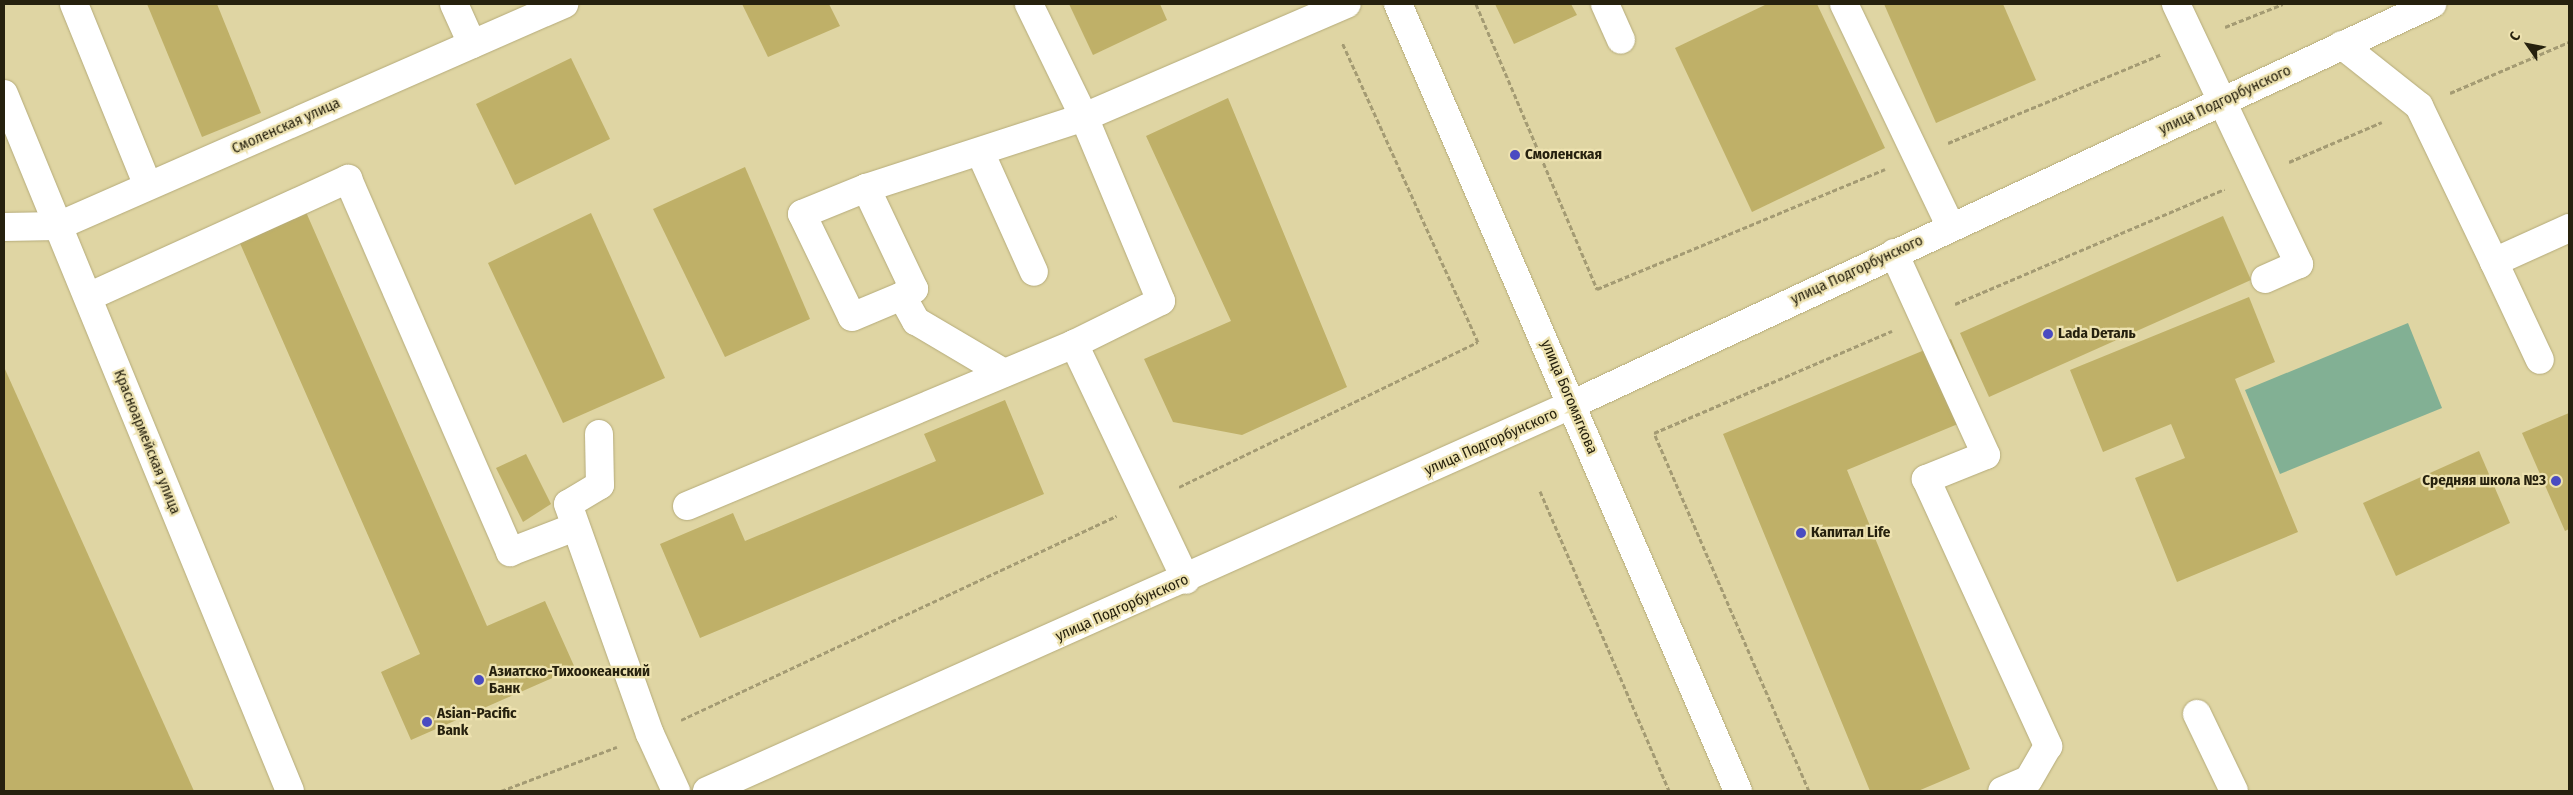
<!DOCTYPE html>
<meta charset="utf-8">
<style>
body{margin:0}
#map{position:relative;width:2573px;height:795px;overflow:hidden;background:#dfd5a3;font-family:"Fira Sans Condensed",sans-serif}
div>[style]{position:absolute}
.green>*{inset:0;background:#82b094}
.building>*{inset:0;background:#bfb068}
.path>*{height:3px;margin-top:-1.5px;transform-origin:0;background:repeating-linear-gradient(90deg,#a49b73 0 5px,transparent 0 7.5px)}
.roads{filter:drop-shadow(0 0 1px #b5ab7a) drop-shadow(0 0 1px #b5ab7a)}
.minor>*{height:28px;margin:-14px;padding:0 14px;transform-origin:14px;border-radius:14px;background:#fff}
.major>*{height:28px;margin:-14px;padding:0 14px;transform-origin:14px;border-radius:14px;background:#fff}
.dots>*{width:14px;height:14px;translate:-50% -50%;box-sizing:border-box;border:2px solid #ede2b0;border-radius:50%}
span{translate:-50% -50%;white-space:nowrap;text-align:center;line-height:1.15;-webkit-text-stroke:4.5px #ede2b0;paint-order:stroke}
.street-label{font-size:15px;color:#26210e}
.poi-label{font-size:15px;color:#26210e;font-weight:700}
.left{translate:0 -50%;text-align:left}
.right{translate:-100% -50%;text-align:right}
.frame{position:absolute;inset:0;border:5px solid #26210e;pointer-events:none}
.north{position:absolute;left:2503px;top:20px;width:50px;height:50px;-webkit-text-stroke:4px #ede2b0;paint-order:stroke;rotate:303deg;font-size:14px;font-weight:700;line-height:20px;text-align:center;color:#26210e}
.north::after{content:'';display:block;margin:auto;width:18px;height:22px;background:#26210e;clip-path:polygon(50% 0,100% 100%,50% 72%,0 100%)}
</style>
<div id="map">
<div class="green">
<div style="clip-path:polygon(2408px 323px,2442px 408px,2280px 474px,2245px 390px)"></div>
</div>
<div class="building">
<div style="clip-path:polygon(147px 4px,217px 4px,261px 113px,202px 137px)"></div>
<div style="clip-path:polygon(742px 4px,829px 4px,840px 26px,768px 57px)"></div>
<div style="clip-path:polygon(1069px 4px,1160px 4px,1167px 20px,1093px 55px)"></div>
<div style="clip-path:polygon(1495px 4px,1571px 4px,1577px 15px,1514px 44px)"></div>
<div style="clip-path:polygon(1767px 4px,1817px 4px,1885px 148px,1752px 212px,1675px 48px)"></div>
<div style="clip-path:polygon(1884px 4px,2003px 4px,2036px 80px,1936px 123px)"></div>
<div style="clip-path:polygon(571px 58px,610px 139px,515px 185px,476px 104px)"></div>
<div style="clip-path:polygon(1228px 98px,1347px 387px,1242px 435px,1173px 422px,1144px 359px,1231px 321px,1146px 136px)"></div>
<div style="clip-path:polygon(745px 167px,810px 319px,725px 357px,653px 209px)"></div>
<div style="clip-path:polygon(306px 212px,487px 626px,545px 601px,575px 668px,411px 740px,381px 672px,420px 654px,239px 241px)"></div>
<div style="clip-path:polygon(591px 213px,665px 378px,563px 423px,488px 263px)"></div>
<div style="clip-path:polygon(2223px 216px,2251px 280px,1989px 397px,1960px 333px)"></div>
<div style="clip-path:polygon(2249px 297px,2275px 362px,2235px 379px,2298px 532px,2177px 582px,2135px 478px,2185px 458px,2171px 424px,2103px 452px,2070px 370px)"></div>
<div style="clip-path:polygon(1951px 339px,1982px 414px,1847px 470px,1970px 769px,1918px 791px,1870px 791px,1723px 434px)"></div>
<div style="clip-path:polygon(4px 367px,194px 791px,4px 791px)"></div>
<div style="clip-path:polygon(1005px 400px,1044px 494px,700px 638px,660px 544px,733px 513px,745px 541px,936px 461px,924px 434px)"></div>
<div style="clip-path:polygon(2569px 413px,2569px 529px,2565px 531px,2522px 433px)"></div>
<div style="clip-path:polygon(2479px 451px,2510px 523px,2396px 576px,2363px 503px)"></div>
<div style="clip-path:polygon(526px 454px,551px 504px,523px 522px,496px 468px)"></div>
</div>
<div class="path">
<div style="left:1476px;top:4px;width:310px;rotate:67deg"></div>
<div style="left:1597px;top:289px;width:312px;rotate:-22.6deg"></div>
<div style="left:2225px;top:27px;width:62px;rotate:-21.6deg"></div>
<div style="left:2450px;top:93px;width:129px;rotate:-23.2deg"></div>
<div style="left:1948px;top:143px;width:232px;rotate:-22.6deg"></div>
<div style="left:2289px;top:162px;width:101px;rotate:-23.3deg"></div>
<div style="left:1955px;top:304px;width:293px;rotate:-23.1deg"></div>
<div style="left:1179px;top:487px;width:332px;rotate:-25.9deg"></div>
<div style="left:1478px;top:342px;width:329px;rotate:-114.4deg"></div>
<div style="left:1540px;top:491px;width:327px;rotate:66.7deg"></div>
<div style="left:681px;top:720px;width:481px;rotate:-25.1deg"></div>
<div style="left:501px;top:791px;width:124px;rotate:-20.8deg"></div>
<div style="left:1809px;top:791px;width:390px;rotate:-113.4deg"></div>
<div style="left:1654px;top:433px;width:259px;rotate:-23.2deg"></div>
</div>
<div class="roads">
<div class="minor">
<div style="left:74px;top:4px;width:196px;rotate:67.9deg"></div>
<div style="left:454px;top:4px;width:44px;rotate:65.8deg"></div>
<div style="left:1605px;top:4px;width:39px;rotate:66deg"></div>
<div style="left:1844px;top:4px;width:247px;rotate:64.4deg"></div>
<div style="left:2176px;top:4px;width:288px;rotate:64.7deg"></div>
<div style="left:2299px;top:264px;width:37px;rotate:156deg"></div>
<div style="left:2342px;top:45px;width:98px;rotate:38.4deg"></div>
<div style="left:2419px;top:106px;width:173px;rotate:64.3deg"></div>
<div style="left:2494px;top:262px;width:82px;rotate:-24.4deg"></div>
<div style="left:4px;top:94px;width:753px;rotate:67.69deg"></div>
<div style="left:981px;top:154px;width:129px;rotate:65.8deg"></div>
<div style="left:866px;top:188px;width:229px;rotate:-18deg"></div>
<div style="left:1084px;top:117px;width:286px;rotate:-23.3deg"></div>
<div style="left:4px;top:227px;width:54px;rotate:-1.1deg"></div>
<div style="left:58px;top:226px;width:553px;rotate:-23.69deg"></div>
<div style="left:1894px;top:253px;width:222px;rotate:65.5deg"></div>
<div style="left:1986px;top:455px;width:65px;rotate:158.2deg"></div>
<div style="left:1926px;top:479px;width:294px;rotate:65.4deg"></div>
<div style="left:2048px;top:746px;width:39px;rotate:120deg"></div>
<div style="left:2028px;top:780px;width:28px;rotate:157deg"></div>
<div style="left:2494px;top:262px;width:108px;rotate:64.9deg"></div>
<div style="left:902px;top:296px;width:14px;rotate:-30deg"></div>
<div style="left:914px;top:289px;width:112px;rotate:-115.4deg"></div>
<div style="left:866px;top:188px;width:69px;rotate:157.9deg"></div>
<div style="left:802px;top:214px;width:114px;rotate:64.1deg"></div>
<div style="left:852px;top:317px;width:54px;rotate:-22.8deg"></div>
<div style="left:902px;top:296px;width:29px;rotate:61deg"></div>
<div style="left:916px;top:321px;width:102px;rotate:30.6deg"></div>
<div style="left:88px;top:297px;width:286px;rotate:-24.4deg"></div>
<div style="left:348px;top:179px;width:407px;rotate:66.5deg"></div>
<div style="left:510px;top:552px;width:70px;rotate:-21deg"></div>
<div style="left:1074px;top:344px;width:261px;rotate:64.6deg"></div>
<div style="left:599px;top:434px;width:51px;rotate:88.9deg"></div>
<div style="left:600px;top:485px;width:37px;rotate:149deg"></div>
<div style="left:568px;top:504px;width:244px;rotate:70.4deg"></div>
<div style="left:650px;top:734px;width:63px;rotate:65.5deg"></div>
<div style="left:687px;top:506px;width:420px;rotate:-22.7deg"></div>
<div style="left:1074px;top:344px;width:97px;rotate:-26.3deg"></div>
<div style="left:1161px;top:301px;width:199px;rotate:-112.7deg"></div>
<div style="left:1084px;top:117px;width:126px;rotate:-116deg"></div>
<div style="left:2197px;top:714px;width:85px;rotate:64.3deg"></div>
<div style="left:707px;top:791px;width:949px;rotate:-24.08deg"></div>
<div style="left:1573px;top:404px;width:948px;rotate:-24.97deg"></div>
</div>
<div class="major">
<div style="left:1398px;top:4px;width:857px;rotate:66.63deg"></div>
</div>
</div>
<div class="dots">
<div style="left:1515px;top:155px;background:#4a4bc1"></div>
<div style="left:2048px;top:334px;background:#4a4bc1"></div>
<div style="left:2556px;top:481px;background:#4a4bc1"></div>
<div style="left:1801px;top:533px;background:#4a4bc1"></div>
<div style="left:479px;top:680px;background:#4a4bc1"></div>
<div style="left:427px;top:722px;background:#4a4bc1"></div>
</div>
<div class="street-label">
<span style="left:2225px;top:100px;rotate:-25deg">улица Подгорбунского</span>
<span style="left:286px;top:126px;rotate:-24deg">Смоленская улица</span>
<span style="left:1857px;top:270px;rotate:-25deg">улица Подгорбунского</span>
<span style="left:1569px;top:397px;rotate:67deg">улица Богомягкова</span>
<span style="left:147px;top:442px;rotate:68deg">Красноармейская улица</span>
<span style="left:1491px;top:442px;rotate:-24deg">улица Подгорбунского</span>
<span style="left:1122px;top:608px;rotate:-24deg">улица Подгорбунского</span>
</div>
<div class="poi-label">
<span class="left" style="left:1525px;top:155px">Смоленская</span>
<span class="left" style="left:2058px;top:334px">Lada Dеталь</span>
<span class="right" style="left:2546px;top:481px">Средняя школа №3</span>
<span class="left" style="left:1811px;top:533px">Капитал Life</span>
<span class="left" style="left:489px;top:680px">Азиатско-Тихоокеанский<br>Банк</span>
<span class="left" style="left:437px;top:722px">Asian-Pacific<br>Bank</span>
</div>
<div class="frame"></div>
<div class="north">С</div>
</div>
